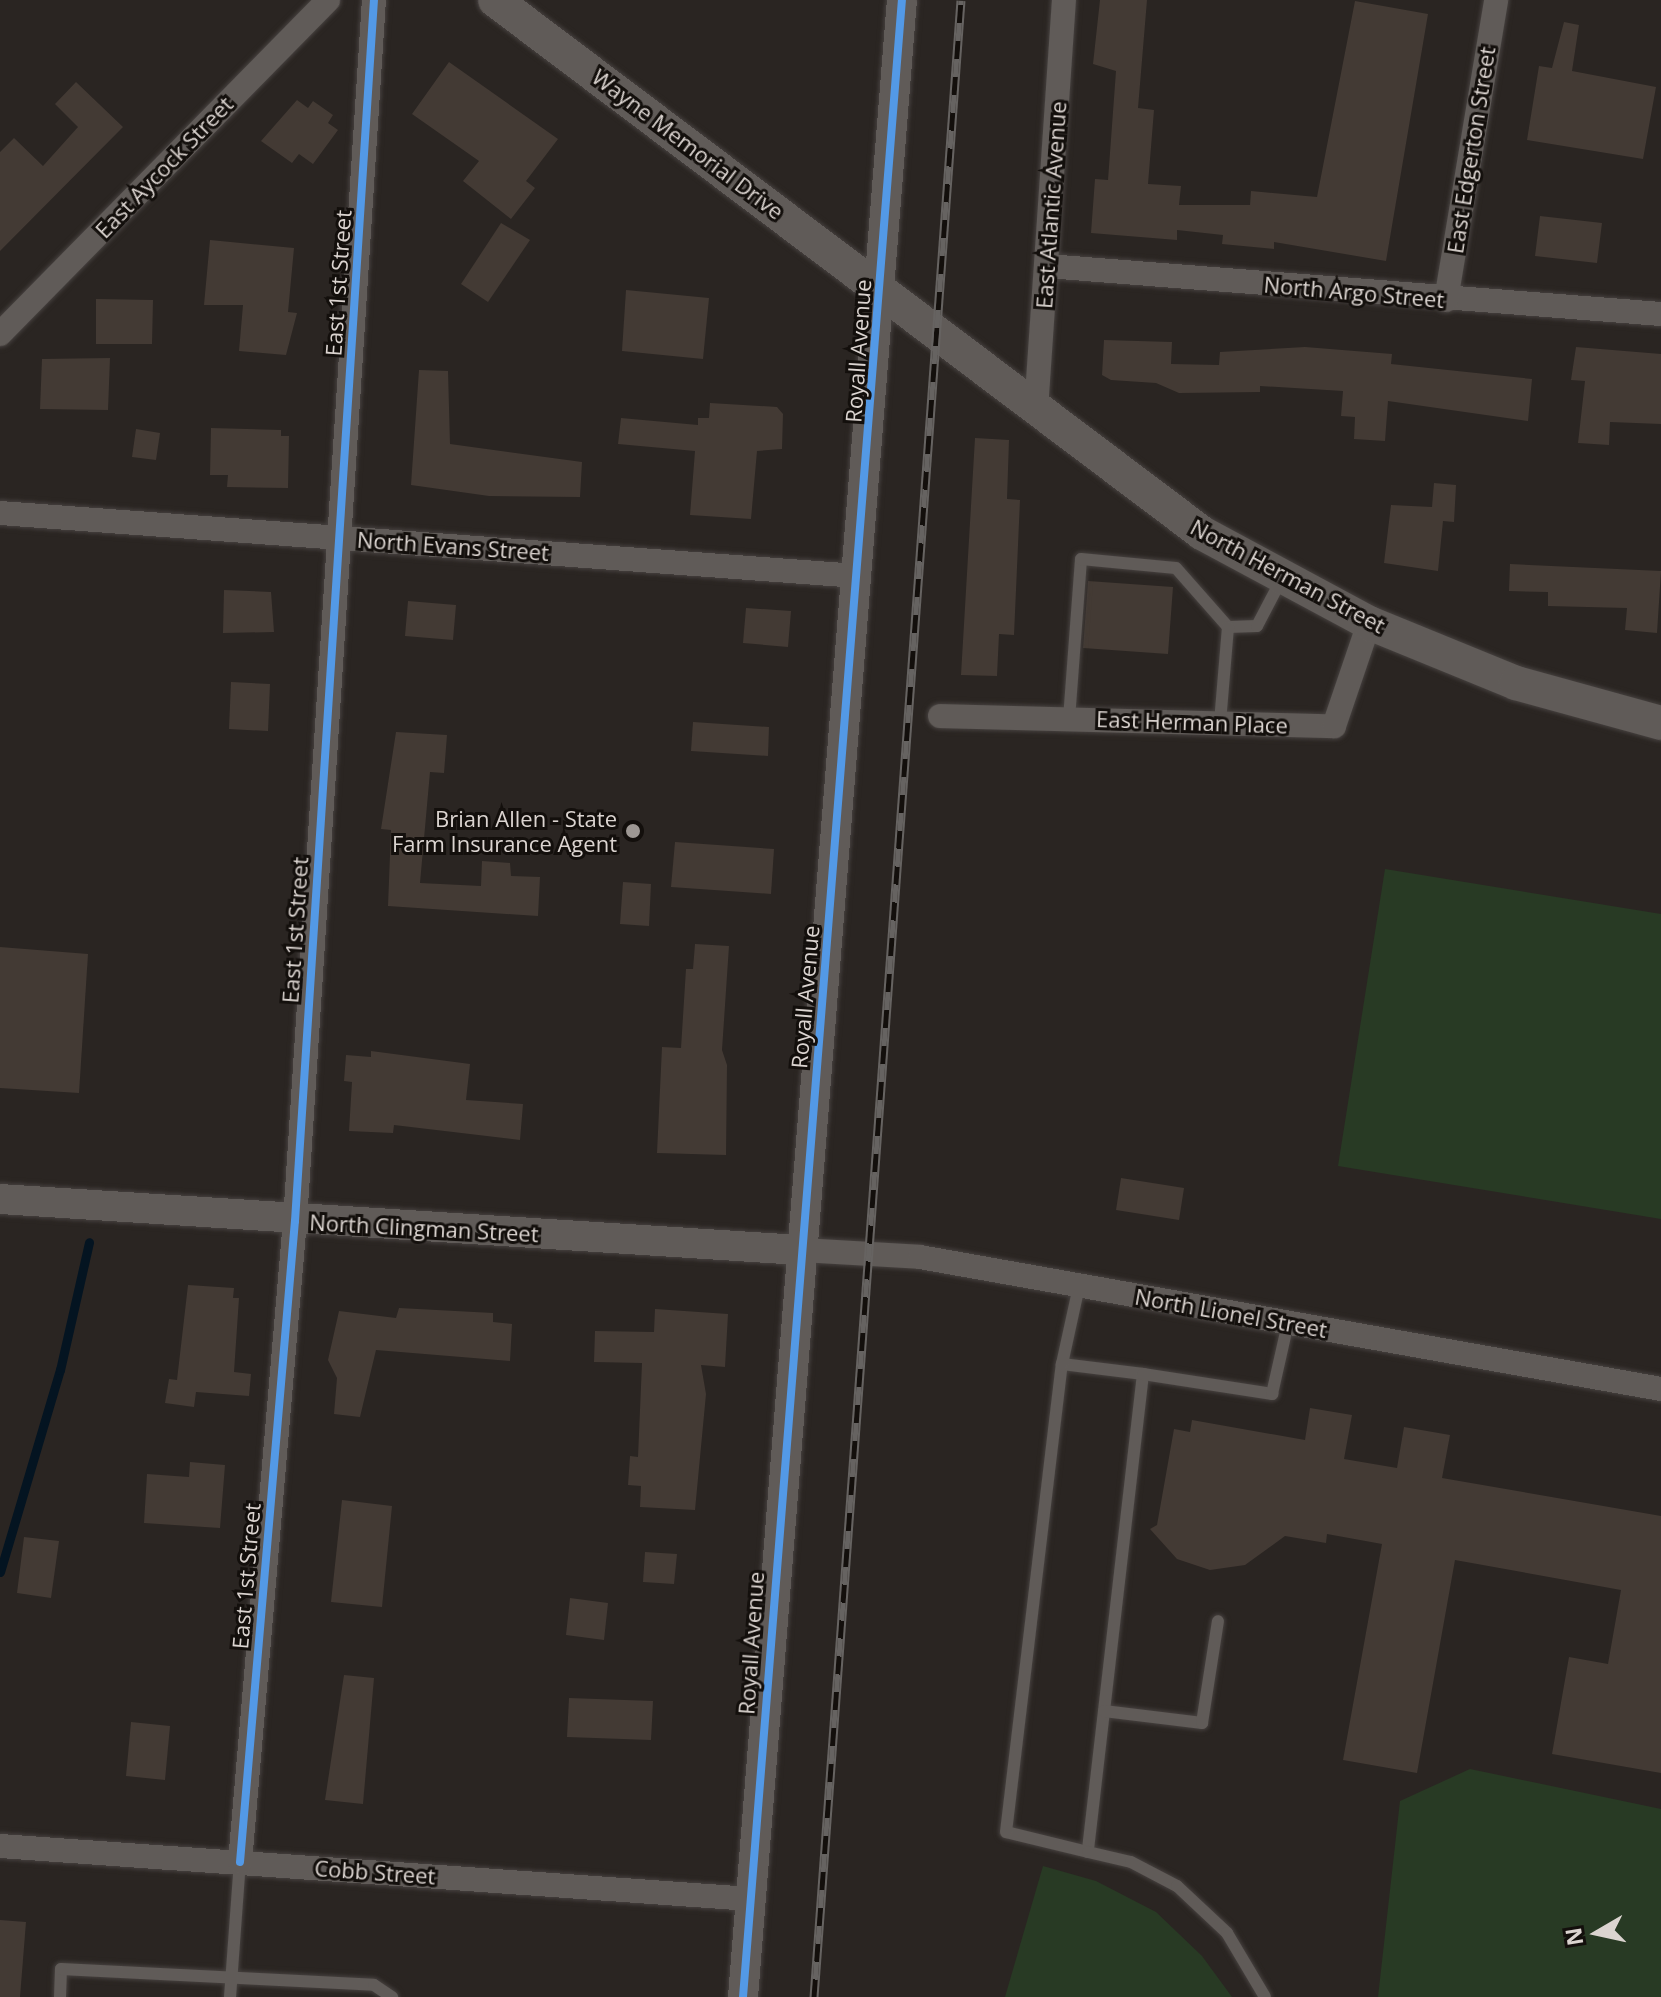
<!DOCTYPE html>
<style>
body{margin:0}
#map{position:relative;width:1661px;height:1997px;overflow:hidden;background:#2a2522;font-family:"Open Sans",sans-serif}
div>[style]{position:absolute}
.green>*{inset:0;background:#283a24}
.stream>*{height:9px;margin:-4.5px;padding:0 4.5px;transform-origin:4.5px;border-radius:4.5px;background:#041421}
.building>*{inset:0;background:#433a34}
.roads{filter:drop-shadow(0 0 2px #46413f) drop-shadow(0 0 2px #46413f)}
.service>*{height:12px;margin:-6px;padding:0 6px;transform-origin:6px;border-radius:6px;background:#605b58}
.minor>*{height:24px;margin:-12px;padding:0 12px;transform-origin:12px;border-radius:12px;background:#605b58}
.tertiary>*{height:30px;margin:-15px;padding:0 15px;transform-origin:15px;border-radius:15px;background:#605b58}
.secondary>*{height:34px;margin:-17px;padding:0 17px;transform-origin:17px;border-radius:17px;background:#605b58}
.rail>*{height:9px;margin-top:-4.5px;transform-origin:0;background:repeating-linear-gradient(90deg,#130f0c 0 18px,#666361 0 36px);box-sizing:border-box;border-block:2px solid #666361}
.cycleway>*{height:8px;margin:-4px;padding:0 4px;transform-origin:4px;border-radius:4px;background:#5399e6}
.dots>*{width:22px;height:22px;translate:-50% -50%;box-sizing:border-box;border:4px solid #130f0c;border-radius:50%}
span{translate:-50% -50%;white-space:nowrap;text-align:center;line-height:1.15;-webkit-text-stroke:6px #130f0c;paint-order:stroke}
.street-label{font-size:22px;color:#dbd4d0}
.poi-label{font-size:22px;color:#dbd4d0}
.right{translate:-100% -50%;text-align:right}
.north{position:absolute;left:1557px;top:1893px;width:80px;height:80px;-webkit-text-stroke:6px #130f0c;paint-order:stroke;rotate:261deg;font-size:22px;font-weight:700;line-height:32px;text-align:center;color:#dbd4d0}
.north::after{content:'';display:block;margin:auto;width:28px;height:36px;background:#dbd4d0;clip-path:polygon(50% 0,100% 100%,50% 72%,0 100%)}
</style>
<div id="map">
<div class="green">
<div style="clip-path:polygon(1385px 869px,1661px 914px,1661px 1219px,1338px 1166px)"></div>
<div style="clip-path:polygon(1470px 1769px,1661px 1809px,1661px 1997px,1378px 1997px,1400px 1801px)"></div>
<div style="clip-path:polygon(1043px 1866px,1096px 1881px,1156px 1912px,1202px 1956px,1232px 1997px,1005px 1997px)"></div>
</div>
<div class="stream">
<div style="left:0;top:1572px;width:211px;rotate:-73.5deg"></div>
<div style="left:60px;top:1370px;width:131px;rotate:-77.2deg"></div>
</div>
<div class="building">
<div style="clip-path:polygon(1100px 0,1147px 0,1138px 108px,1154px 110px,1148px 184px,1181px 186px,1179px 205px,1250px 205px,1251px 191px,1317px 197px,1355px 1px,1428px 14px,1386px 261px,1274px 242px,1274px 249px,1222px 244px,1223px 235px,1177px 230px,1177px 240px,1091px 233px,1095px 179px,1108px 180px,1116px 71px,1093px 64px)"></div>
<div style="clip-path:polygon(1564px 22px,1579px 25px,1572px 71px,1656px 87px,1643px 159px,1527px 140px,1539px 66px,1552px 68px)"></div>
<div style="clip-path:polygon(449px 62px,558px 139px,526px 181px,535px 188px,511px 219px,463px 181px,479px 161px,412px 114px)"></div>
<div style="clip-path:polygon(76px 82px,123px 127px,0 251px,0 152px,14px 138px,43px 166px,78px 127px,55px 104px)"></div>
<div style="clip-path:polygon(297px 100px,308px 108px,313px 101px,333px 115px,328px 123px,338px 130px,313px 164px,299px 154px,292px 163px,261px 141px)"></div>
<div style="clip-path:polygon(1540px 216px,1602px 223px,1597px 263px,1535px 256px)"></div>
<div style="clip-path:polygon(501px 223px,530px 240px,488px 302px,461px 284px)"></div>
<div style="clip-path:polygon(210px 240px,294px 248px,288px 312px,297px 313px,286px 355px,239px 351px,243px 305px,204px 305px)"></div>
<div style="clip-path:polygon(626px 290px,709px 298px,703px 359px,622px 351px)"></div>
<div style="clip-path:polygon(96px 299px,153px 300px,152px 344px,96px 344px)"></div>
<div style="clip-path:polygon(1104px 340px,1172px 342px,1171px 364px,1219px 365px,1220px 352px,1305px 347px,1392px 354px,1391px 364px,1532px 379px,1528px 421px,1388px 401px,1385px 441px,1354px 439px,1355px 417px,1341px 416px,1343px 391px,1260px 386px,1260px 392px,1179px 393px,1156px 383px,1111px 380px,1102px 375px)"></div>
<div style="clip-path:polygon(1576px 347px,1661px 354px,1661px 424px,1610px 422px,1609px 445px,1578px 443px,1585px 381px,1571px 380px)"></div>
<div style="clip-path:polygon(110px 358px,108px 410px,40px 409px,42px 359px)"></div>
<div style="clip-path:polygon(419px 370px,448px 371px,450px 444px,582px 462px,580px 497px,489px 496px,411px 485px)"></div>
<div style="clip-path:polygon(710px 403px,777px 407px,783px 414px,782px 449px,757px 451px,751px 519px,690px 515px,695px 451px,618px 444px,621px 418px,698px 425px,698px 418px,709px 418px)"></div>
<div style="clip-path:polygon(211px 428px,281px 430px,281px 436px,289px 436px,288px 488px,227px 487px,228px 475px,210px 475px)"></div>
<div style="clip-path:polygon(136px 429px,160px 433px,156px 460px,132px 457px)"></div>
<div style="clip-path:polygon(975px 438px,1009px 440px,1007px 499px,1020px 500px,1014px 635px,999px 634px,997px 676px,961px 675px)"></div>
<div style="clip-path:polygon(1434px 483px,1456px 485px,1454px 522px,1443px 521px,1438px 571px,1384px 563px,1391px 505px,1432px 507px)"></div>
<div style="clip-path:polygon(1510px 564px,1661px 571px,1657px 633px,1625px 630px,1627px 608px,1548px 606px,1548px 592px,1509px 591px)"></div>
<div style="clip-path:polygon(1088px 581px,1173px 587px,1168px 654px,1083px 648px)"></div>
<div style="clip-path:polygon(224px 590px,271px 592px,274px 632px,223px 633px)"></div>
<div style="clip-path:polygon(408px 601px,456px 605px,453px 640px,405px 636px)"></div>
<div style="clip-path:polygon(746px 608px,791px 611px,788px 647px,743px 643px)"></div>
<div style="clip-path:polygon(231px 682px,270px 684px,268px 731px,229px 729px)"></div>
<div style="clip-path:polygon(693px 722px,769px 727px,768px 756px,691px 751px)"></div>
<div style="clip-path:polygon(396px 732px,447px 735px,444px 773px,430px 772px,420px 883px,481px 886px,482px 861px,510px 863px,511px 876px,540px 877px,538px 916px,388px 906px,391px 830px,381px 829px)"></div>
<div style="clip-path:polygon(675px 842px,774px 849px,771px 894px,671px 887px)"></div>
<div style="clip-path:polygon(623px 882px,651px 884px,649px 926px,620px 924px)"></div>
<div style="clip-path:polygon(695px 944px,729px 946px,722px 1050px,727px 1065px,726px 1155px,657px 1153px,662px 1047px,681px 1048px,686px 969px,693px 969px)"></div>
<div style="clip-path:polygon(0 947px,88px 954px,79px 1093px,0 1088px)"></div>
<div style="clip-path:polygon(371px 1051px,470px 1064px,466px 1100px,523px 1104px,520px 1140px,394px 1125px,393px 1133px,349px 1131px,352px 1082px,344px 1081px,346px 1055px,371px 1057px)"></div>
<div style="clip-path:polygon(1121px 1178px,1184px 1188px,1179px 1220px,1116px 1210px)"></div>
<div style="clip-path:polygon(188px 1285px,234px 1288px,233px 1298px,239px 1298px,234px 1372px,251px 1374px,249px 1396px,196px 1392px,194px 1407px,165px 1403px,169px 1379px,177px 1380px)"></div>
<div style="clip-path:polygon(399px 1308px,493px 1313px,493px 1322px,512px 1324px,510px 1361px,376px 1350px,360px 1417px,334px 1414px,337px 1378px,328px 1360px,339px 1311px,396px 1318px)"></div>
<div style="clip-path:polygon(655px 1309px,728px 1314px,725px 1367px,701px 1365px,706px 1394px,695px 1510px,640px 1507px,641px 1486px,628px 1485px,630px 1456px,638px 1457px,642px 1363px,594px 1362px,595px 1331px,654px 1332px)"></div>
<div style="clip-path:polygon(1310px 1408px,1352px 1415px,1344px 1459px,1397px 1468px,1404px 1427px,1450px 1435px,1442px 1478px,1661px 1516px,1661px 1773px,1552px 1754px,1569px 1657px,1608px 1664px,1621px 1590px,1455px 1560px,1417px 1773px,1343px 1760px,1382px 1544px,1327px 1534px,1326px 1543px,1285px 1536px,1245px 1565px,1210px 1570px,1177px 1559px,1150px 1529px,1157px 1525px,1174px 1429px,1190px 1432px,1192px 1420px,1305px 1440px)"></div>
<div style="clip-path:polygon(190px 1462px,225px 1465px,220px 1528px,144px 1523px,147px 1474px,189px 1477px)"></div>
<div style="clip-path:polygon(342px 1500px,392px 1506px,382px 1607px,331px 1602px)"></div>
<div style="clip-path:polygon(24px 1537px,59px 1541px,51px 1598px,17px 1593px)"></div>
<div style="clip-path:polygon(645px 1552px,677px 1554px,674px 1584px,643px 1582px)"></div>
<div style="clip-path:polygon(570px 1598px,608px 1603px,604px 1640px,566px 1635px)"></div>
<div style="clip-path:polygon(344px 1675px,374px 1678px,363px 1804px,325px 1800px)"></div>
<div style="clip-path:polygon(569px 1698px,653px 1701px,651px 1740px,567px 1737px)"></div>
<div style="clip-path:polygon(131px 1722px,170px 1726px,165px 1780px,126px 1776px)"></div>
<div style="clip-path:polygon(0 1920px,26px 1922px,20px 1997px,0 1997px)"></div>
</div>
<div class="roads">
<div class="service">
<div style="left:1228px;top:627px;width:29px;rotate:-2deg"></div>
<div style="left:1257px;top:626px;width:52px;rotate:-62.4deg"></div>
<div style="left:1069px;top:719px;width:160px;rotate:-85.7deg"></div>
<div style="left:1081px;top:559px;width:95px;rotate:5.4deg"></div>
<div style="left:1176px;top:568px;width:79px;rotate:48.6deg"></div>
<div style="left:1228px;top:627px;width:96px;rotate:94.8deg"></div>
<div style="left:1062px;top:1364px;width:82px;rotate:7deg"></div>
<div style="left:1143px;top:1374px;width:481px;rotate:96.6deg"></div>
<div style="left:1088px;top:1852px;width:84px;rotate:-166.3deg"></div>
<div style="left:1006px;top:1832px;width:471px;rotate:-83.2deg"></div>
<div style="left:1062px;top:1364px;width:80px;rotate:-77.7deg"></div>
<div style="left:1143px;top:1374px;width:131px;rotate:8.8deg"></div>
<div style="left:1272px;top:1394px;width:73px;rotate:-77.3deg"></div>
<div style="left:1104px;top:1711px;width:99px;rotate:7deg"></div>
<div style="left:1202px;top:1723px;width:103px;rotate:-81.1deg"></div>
<div style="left:1088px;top:1852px;width:44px;rotate:13.1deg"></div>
<div style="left:1131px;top:1862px;width:52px;rotate:27.6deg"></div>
<div style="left:1177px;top:1886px;width:69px;rotate:43.2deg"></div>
<div style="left:1227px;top:1933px;width:74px;rotate:59.3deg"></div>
<div style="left:60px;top:1997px;width:28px;rotate:-88deg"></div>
<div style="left:61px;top:1969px;width:313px;rotate:2.9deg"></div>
<div style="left:374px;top:1985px;width:22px;rotate:34deg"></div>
<div style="left:230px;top:1997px;width:135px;rotate:-85.8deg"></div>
</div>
<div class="minor">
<div style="left:1047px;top:266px;width:616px;rotate:4.47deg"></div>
<div style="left:1446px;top:300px;width:304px;rotate:-80.5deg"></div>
<div style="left:0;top:334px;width:468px;rotate:-45.5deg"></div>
<div style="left:1036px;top:410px;width:411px;rotate:-86.1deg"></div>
<div style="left:0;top:513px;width:860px;rotate:4.2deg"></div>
<div style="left:940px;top:716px;width:394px;rotate:1.5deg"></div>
<div style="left:1334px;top:726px;width:109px;rotate:-71.2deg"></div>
<div style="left:800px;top:1250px;width:120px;rotate:3.3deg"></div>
<div style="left:920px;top:1257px;width:753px;rotate:10.1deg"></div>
<div style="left:0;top:1846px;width:752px;rotate:4.04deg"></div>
<div style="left:240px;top:1862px;width:643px;rotate:-85.1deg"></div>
<div style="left:295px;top:1221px;width:1224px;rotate:-86.3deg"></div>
</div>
<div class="tertiary">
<div style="left:0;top:1199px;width:802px;rotate:3.65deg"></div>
<div style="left:743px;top:1997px;width:2003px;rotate:-85.45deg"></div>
</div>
<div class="secondary">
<div style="left:495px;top:0;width:885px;rotate:37.01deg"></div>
<div style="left:1202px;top:533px;width:190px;rotate:28.3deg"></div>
<div style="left:1369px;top:623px;width:159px;rotate:22.2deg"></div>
<div style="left:1516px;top:683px;width:150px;rotate:15.4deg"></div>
</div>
</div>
<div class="rail">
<div style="left:814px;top:1997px;width:2002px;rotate:-85.79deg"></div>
</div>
<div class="cycleway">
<div style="left:240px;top:1862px;width:643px;rotate:-85.1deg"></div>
<div style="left:295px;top:1221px;width:1224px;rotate:-86.3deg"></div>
<div style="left:743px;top:1997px;width:2003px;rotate:-85.45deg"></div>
</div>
<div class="dots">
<div style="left:633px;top:831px;background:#9d9793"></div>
</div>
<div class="street-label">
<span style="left:688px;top:144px;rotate:37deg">Wayne Memorial Drive</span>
<span style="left:1471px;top:150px;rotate:-81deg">East Edgerton Street</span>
<span style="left:164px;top:167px;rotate:-46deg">East Aycock Street</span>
<span style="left:1051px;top:205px;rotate:-86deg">East Atlantic Avenue</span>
<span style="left:338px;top:283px;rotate:-86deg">East 1st Street</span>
<span style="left:1354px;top:292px;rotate:5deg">North Argo Street</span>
<span style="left:858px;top:351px;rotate:-86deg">Royall Avenue</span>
<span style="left:453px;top:546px;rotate:4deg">North Evans Street</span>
<span style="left:1288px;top:576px;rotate:28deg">North Herman Street</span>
<span style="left:1192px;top:722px;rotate:2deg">East Herman Place</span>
<span style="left:295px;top:930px;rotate:-86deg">East 1st Street</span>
<span style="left:805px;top:997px;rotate:-85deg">Royall Avenue</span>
<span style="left:424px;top:1228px;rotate:3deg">North Clingman Street</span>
<span style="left:1231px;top:1313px;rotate:10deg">North Lionel Street</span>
<span style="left:246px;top:1576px;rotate:-85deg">East 1st Street</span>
<span style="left:751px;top:1643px;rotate:-86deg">Royall Avenue</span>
<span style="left:375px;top:1872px;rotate:4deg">Cobb Street</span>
</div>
<div class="poi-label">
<span class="right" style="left:617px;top:831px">Brian Allen - State<br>Farm Insurance Agent</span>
</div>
<div class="north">N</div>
</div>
